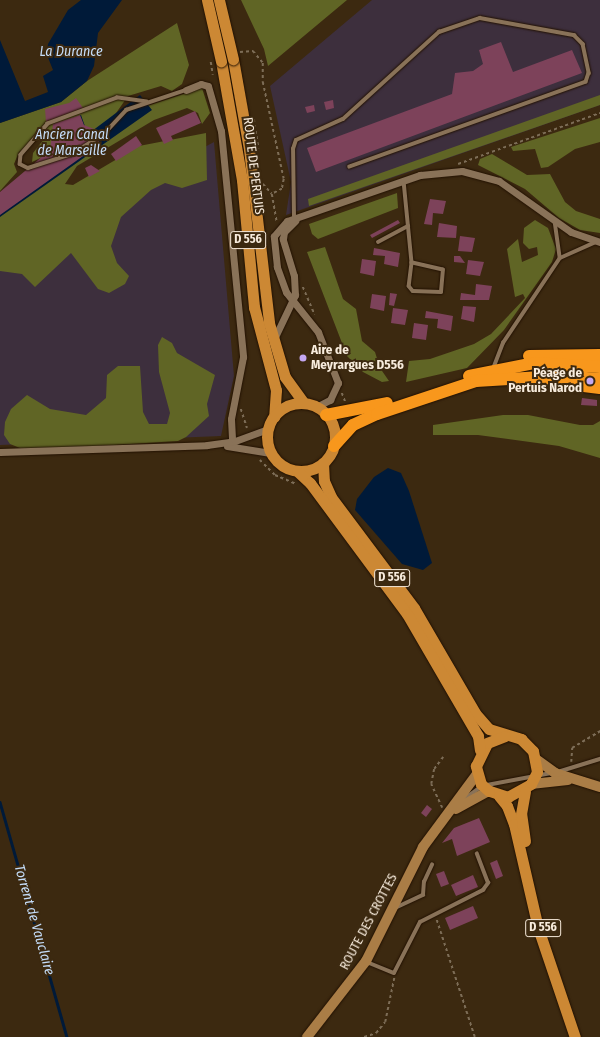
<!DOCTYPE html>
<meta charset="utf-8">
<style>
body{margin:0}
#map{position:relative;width:600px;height:1037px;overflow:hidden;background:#3c2910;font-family:"Fira Sans Condensed",sans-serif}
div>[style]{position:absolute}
.industrial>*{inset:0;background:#3d2f3d}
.forest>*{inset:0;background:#606525}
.water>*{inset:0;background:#001a39}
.stream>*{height:2.5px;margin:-1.25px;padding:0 1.25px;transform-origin:1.25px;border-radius:1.25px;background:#001a39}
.building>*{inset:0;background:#7d425a}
.path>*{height:1.5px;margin-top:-0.75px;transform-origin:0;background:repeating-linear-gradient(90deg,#7d6d57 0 3px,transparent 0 6px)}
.roads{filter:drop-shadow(0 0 1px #210) drop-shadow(0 0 1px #210)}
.service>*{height:3.5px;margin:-1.75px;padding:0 1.75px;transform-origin:1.75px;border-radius:1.75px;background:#897258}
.minor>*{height:7px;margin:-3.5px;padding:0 3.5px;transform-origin:3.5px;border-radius:3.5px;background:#897258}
.secondary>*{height:10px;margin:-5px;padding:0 5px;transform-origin:5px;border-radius:5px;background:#aa7d46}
.primary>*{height:11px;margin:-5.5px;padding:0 5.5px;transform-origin:5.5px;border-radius:5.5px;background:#cc8834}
.primary>.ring{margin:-5.5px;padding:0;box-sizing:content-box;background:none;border:11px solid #cc8834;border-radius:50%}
.motorway>*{height:12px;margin:-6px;padding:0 6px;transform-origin:6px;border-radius:6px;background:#f8971c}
.bridges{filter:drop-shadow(0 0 1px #210) drop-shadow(0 0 1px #210)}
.primary-bridge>*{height:11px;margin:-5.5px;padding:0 5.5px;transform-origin:5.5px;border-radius:5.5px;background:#cc8834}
.dots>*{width:11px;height:11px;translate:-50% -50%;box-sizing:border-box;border:2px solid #3c2910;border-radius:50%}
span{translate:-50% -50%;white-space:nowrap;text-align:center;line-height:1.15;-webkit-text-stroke:4px #3c2910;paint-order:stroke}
.shield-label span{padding:1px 3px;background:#3c2910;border:1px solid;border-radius:3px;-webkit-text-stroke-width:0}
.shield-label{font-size:12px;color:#f8ecdd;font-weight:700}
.street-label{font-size:13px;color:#f8ecdd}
.poi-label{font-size:13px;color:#f8ecdd;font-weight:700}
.left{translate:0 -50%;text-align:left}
.right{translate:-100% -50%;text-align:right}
.water-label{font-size:14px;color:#c5ddf9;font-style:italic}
</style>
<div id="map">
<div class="industrial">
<div style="clip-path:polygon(372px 0,600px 0,600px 105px,286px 215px,291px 182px,270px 86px)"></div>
<div style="clip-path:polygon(214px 142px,234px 376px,221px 436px,0 445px,0 245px,47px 232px)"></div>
</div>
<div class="forest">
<div style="clip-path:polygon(241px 0,347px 0,268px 66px,264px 49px)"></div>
<div style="clip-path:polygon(177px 23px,189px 65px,182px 84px,172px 91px,161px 86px,128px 96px,107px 126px,32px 162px,33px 153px,44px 139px,33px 141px,19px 152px,14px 164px,17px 172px,0 191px,0 123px,61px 102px,87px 81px)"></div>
<div style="clip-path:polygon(202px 88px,210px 113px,202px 124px,198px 113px,187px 108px,154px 120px,77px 166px,65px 184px,73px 185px,139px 146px,206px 133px,207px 180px,182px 188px,165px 183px,151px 190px,121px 217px,111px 246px,117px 263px,129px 276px,125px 284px,109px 293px,98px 289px,71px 253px,35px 287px,22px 274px,0 271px,0 205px,135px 110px)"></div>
<div style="clip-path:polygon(600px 95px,600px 105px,309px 206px,308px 199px)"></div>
<div style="clip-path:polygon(600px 118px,600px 142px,575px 149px,548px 167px,541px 168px,535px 149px,513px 151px,511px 147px)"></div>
<div style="clip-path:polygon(492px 154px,527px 175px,550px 174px,565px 202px,576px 211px,600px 219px,600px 233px,580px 230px,559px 218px,525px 189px,478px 165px,480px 159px)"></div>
<div style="clip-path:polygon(397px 193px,398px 208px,318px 239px,312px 234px,309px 224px)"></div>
<div style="clip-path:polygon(535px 220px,548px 228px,556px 249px,552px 262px,504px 330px,467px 368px,406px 382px,409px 361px,430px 359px,474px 344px,491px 334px,525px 298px,523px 294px,515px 297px,507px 249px,518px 239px,522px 262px,538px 255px,537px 247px,529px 249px,523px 243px,524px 228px)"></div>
<div style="clip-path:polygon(325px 247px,343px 299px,356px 309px,362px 341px,375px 352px,380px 368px,389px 381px,382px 382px,363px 372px,347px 356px,307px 252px)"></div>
<div style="clip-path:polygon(162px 337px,172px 343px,177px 353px,215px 375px,207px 404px,209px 416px,186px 437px,178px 441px,65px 448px,25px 450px,10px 444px,4px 435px,5px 422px,11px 409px,27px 395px,50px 409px,86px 415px,106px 398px,107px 375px,118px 366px,140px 366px,143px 412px,149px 424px,167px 424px,170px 413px,159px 372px,158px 345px)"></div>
<div style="clip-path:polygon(503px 415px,528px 415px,580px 425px,593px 425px,600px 421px,600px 458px,559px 446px,478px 435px,433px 435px,433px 425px)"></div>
</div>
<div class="water">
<div style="clip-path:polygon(81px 0,122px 0,98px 33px,94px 66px,87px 81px,61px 102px,0 123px,0 40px,25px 101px,48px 92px,43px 76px,53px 70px,47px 55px,48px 44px,68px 10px)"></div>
<div style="clip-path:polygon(140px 95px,152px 110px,0 217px,0 195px,48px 154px,54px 142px,53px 126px,81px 115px,86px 129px,92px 131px)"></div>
<div style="clip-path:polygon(388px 468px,401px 473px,409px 491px,432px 563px,423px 570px,402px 564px,355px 510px,357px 499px,374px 477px)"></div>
</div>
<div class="stream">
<div style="left:0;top:802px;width:244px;rotate:74.1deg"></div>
</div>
<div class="building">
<div style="clip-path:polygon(501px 42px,513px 72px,572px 50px,582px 73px,316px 172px,307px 148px,452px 94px,455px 73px,473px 71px,483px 64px,479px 50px)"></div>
<div style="clip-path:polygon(76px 98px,83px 108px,46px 122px,45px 109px,69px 103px)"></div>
<div style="clip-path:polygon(333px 100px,334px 108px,326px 110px,324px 102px)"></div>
<div style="clip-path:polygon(314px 105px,315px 111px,307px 113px,305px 107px)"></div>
<div style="clip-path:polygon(195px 111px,201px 123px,171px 136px,173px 140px,164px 144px,156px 128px)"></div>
<div style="clip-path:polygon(80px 115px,84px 125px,94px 129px,100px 144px,0 215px,0 192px,50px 150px,53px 124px)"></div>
<div style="clip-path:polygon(136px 136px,142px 145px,116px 161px,111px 154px)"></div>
<div style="clip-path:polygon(91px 165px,100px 171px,89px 177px,85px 168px)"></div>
<div style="clip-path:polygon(430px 199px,446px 201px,443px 214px,433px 213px,432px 225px,424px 224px)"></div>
<div style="clip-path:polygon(398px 220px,400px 223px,372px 238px,370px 235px)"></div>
<div style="clip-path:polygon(439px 223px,457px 226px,456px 238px,437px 237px)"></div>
<div style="clip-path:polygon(460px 236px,475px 238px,472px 252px,458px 251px)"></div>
<div style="clip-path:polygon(374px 248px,400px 253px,398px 267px,384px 264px,385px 256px,373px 255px)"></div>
<div style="clip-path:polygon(454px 256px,460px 256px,465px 263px,454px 262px)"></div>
<div style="clip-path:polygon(362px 259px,376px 261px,374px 276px,360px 273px)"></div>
<div style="clip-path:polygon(468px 260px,484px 262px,480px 276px,466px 274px)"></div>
<div style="clip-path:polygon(476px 284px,492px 286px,489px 300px,460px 300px,461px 293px,475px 295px)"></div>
<div style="clip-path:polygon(390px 293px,397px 294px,394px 306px,389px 305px)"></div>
<div style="clip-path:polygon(372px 294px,386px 296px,384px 311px,370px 308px)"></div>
<div style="clip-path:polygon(463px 306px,476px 307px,474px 322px,461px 319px)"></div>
<div style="clip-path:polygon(393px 308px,408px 310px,405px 325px,391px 323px)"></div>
<div style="clip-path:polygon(426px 311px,453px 316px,451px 331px,437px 328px,438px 319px,425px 318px)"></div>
<div style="clip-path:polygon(414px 323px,428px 325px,426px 340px,412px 338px)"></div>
<div style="clip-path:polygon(582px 398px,597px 400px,597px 406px,581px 405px)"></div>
<div style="clip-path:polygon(427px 805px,432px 809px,426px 817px,421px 813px)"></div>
<div style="clip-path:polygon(479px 818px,490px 842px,457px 856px,452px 839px,442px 843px,454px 828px)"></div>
<div style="clip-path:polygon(497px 860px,503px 876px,496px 879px,490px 863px)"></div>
<div style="clip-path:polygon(444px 871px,449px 884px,441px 887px,436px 874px)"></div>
<div style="clip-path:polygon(473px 875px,478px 887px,456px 896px,451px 885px)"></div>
<div style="clip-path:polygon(473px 906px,478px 918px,450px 930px,445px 918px)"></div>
</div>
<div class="path">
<div style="left:240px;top:52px;width:13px;rotate:-4deg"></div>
<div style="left:253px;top:51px;width:16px;rotate:50deg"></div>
<div style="left:263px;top:63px;width:19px;rotate:90deg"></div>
<div style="left:263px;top:82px;width:99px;rotate:77.8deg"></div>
<div style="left:284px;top:179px;width:10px;rotate:101deg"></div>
<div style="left:282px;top:189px;width:11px;rotate:153deg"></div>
<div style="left:211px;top:62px;width:13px;rotate:81deg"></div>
<div style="left:254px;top:119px;width:30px;rotate:81deg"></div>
<div style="left:458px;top:164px;width:151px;rotate:-19.8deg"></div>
<div style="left:263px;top:184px;width:13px;rotate:48deg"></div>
<div style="left:272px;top:194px;width:28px;rotate:80deg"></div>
<div style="left:303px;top:287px;width:30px;rotate:67deg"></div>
<div style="left:342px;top:393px;width:9px;rotate:69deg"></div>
<div style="left:241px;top:409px;width:20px;rotate:72deg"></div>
<div style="left:260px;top:460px;width:21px;rotate:45deg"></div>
<div style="left:275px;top:475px;width:23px;rotate:23deg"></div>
<div style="left:571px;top:762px;width:14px;rotate:-86deg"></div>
<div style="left:572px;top:748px;width:33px;rotate:-31deg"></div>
<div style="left:442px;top:808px;width:26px;rotate:-115deg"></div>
<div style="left:431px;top:784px;width:15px;rotate:-79deg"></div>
<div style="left:434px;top:769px;width:15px;rotate:-53deg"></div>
<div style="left:437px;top:920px;width:123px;rotate:72deg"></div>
<div style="left:364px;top:1037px;width:13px;rotate:-18deg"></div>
<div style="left:376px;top:1033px;width:14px;rotate:-51deg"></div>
<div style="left:385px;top:1022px;width:45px;rotate:-78.4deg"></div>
</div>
<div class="roads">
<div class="service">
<div style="left:147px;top:102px;width:30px;rotate:-172deg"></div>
<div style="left:117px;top:98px;width:74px;rotate:159.4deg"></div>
<div style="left:48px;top:124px;width:41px;rotate:131.1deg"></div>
<div style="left:21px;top:155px;width:9px;rotate:96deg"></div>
<div style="left:20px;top:164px;width:9px;rotate:27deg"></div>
<div style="left:28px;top:168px;width:46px;rotate:-17.7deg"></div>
<div style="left:72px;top:154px;width:38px;rotate:-32deg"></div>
<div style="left:104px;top:134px;width:33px;rotate:-47deg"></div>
<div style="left:126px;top:110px;width:63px;rotate:-18.4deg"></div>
<div style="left:404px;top:181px;width:82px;rotate:84.4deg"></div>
<div style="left:412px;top:263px;width:23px;rotate:97deg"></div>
<div style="left:409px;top:286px;width:6px;rotate:51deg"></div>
<div style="left:413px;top:291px;width:28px;rotate:2deg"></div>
<div style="left:441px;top:292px;width:22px;rotate:-85deg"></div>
<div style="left:443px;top:270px;width:32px;rotate:-167deg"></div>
<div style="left:294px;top:217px;width:68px;rotate:-90.8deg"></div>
<div style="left:293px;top:149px;width:9px;rotate:-72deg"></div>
<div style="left:296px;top:140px;width:51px;rotate:-24.1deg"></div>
<div style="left:343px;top:119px;width:130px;rotate:-42.2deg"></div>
<div style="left:439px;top:32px;width:43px;rotate:-18.9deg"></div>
<div style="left:480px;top:18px;width:96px;rotate:10.3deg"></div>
<div style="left:574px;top:35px;width:13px;rotate:45deg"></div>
<div style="left:583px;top:44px;width:30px;rotate:78deg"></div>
<div style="left:589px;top:73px;width:9px;rotate:108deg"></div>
<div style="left:586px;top:82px;width:251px;rotate:160.2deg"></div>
<div style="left:555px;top:221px;width:37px;rotate:82deg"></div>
<div style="left:378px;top:242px;width:34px;rotate:-28deg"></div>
<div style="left:493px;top:369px;width:28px;rotate:-69deg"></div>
<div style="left:503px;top:343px;width:102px;rotate:-56.2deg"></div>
<div style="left:560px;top:258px;width:39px;rotate:-24deg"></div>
<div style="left:561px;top:771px;width:41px;rotate:-17.1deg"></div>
<div style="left:487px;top:785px;width:65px;rotate:-10.6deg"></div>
<div style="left:463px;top:800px;width:22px;rotate:-36deg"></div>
<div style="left:395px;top:908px;width:31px;rotate:-25deg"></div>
<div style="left:423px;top:895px;width:13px;rotate:-86deg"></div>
<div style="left:424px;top:882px;width:19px;rotate:-65deg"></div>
<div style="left:367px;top:962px;width:29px;rotate:22deg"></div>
<div style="left:394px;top:973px;width:57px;rotate:-63deg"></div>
<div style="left:420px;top:922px;width:71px;rotate:-26.9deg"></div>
<div style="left:483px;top:890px;width:9px;rotate:-54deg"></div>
<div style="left:488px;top:883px;width:31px;rotate:-111deg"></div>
</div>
<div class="minor">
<div style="left:186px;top:90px;width:16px;rotate:-22deg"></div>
<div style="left:201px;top:84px;width:7px;rotate:16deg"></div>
<div style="left:208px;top:86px;width:47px;rotate:73.9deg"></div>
<div style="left:221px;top:131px;width:227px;rotate:84.4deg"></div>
<div style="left:243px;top:357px;width:63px;rotate:101deg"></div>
<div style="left:231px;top:419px;width:22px;rotate:87deg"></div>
<div style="left:274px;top:339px;width:49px;rotate:-64.5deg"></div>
<div style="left:295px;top:295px;width:19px;rotate:-93deg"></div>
<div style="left:294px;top:276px;width:39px;rotate:-107deg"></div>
<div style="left:283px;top:239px;width:7px;rotate:-82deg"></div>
<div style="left:284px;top:232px;width:16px;rotate:-45deg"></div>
<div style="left:316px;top:407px;width:16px;rotate:-27deg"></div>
<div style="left:330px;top:400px;width:19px;rotate:-65deg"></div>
<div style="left:338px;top:383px;width:55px;rotate:-111.4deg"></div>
<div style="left:318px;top:332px;width:51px;rotate:-128.7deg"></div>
<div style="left:286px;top:292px;width:27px;rotate:-110deg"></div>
<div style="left:277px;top:267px;width:31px;rotate:-96deg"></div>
<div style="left:274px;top:236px;width:20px;rotate:-49deg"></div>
<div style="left:287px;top:221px;width:141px;rotate:-19.1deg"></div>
<div style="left:420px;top:175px;width:42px;rotate:-5.4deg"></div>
<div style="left:462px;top:171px;width:38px;rotate:15deg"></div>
<div style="left:499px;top:181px;width:88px;rotate:35.3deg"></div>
<div style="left:571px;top:232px;width:31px;rotate:19deg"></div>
<div style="left:227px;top:446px;width:44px;rotate:9.2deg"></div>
<div style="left:0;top:452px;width:207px;rotate:-1.9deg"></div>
<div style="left:207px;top:445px;width:28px;rotate:-8deg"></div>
<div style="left:235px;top:441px;width:35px;rotate:-20deg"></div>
</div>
<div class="secondary">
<div style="left:536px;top:759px;width:24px;rotate:36deg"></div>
<div style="left:555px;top:773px;width:47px;rotate:17.3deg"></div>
<div style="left:531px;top:784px;width:37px;rotate:-6deg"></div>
<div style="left:456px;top:809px;width:38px;rotate:-29deg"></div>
<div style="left:307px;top:1037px;width:96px;rotate:-52.2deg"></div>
<div style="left:366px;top:961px;width:127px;rotate:-63.4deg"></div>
<div style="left:423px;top:847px;width:91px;rotate:-53.5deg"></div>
</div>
<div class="primary">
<div style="left:233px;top:59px;width:91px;rotate:79.9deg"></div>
<div style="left:249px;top:149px;width:175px;rotate:83.4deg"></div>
<div style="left:269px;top:323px;width:56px;rotate:73.5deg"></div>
<div style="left:285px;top:377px;width:32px;rotate:54deg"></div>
<div style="left:221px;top:61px;width:121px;rotate:80deg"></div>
<div style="left:242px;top:180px;width:128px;rotate:84.6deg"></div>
<div style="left:254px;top:307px;width:86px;rotate:75.2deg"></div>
<div style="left:276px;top:390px;width:27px;rotate:94deg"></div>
<div class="ring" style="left:267px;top:403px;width:57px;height:57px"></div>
<div style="left:323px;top:463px;width:18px;rotate:87deg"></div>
<div style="left:324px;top:481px;width:17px;rotate:66deg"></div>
<div style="left:331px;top:497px;width:139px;rotate:53.2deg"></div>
<div style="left:414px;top:608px;width:121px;rotate:59.8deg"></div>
<div style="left:475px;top:713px;width:21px;rotate:49deg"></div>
<div style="left:489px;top:729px;width:34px;rotate:17deg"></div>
<div style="left:521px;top:739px;width:17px;rotate:45deg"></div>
<div style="left:533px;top:751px;width:21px;rotate:79deg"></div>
<div style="left:537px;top:772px;width:13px;rotate:117deg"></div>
<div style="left:531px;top:784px;width:26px;rotate:151deg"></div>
<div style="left:508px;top:797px;width:20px;rotate:-162deg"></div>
<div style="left:489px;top:791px;width:11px;rotate:-139deg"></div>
<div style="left:481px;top:784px;width:19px;rotate:-106deg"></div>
<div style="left:476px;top:766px;width:25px;rotate:-64deg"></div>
<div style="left:487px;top:743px;width:19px;rotate:-21deg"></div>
<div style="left:297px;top:471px;width:18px;rotate:43deg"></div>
<div style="left:310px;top:483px;width:163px;rotate:53.5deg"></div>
<div style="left:407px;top:614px;width:141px;rotate:59.8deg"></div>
<div style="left:478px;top:736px;width:14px;rotate:82deg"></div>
<div style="left:499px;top:796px;width:13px;rotate:51deg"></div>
<div style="left:507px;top:806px;width:19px;rotate:69deg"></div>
<div style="left:514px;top:824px;width:107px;rotate:77deg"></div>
<div style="left:538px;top:928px;width:115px;rotate:71.3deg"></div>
<div style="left:525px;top:841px;width:27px;rotate:-98deg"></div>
<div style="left:521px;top:814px;width:23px;rotate:-80deg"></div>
</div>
<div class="motorway">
<div style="left:529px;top:356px;width:71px;rotate:-0.8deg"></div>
<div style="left:469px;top:376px;width:66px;rotate:-11.3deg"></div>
<div style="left:534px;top:363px;width:66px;rotate:3.5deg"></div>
<div style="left:552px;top:382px;width:48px;rotate:7.1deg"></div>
<div style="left:326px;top:415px;width:62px;rotate:-11.1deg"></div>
<div style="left:334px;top:446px;width:28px;rotate:-48deg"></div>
<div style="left:353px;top:425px;width:26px;rotate:-25deg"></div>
<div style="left:377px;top:414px;width:104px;rotate:-18.4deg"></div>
<div style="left:476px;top:381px;width:82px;rotate:-3.5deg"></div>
<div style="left:558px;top:376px;width:42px;rotate:4.1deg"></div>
</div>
</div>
<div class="bridges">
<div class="primary-bridge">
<div style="left:207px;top:0;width:63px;rotate:77.1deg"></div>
<div style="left:219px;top:0;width:61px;rotate:76.7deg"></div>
</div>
</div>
<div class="dots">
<div style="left:303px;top:358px;background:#c4a7f1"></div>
<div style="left:590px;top:381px;background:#c4a7f1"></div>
</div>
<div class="shield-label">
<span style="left:248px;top:240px">D 556</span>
<span style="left:392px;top:578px">D 556</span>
<span style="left:543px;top:928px">D 556</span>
</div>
<div class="street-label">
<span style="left:253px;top:166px;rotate:83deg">ROUTE DE PERTUIS</span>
<span style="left:369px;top:922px;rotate:-62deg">ROUTE DES CROTTES</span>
</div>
<div class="poi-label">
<span class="left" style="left:311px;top:358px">Aire de<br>Meyrargues D556</span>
<span class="right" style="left:582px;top:381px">Péage de<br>Pertuis Narod</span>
</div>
<div class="water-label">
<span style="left:71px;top:52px">La Durance</span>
<span style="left:72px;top:143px">Ancien Canal<br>de Marseille</span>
<span style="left:34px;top:920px;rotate:74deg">Torrent de Vauclaire</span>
</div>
</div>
